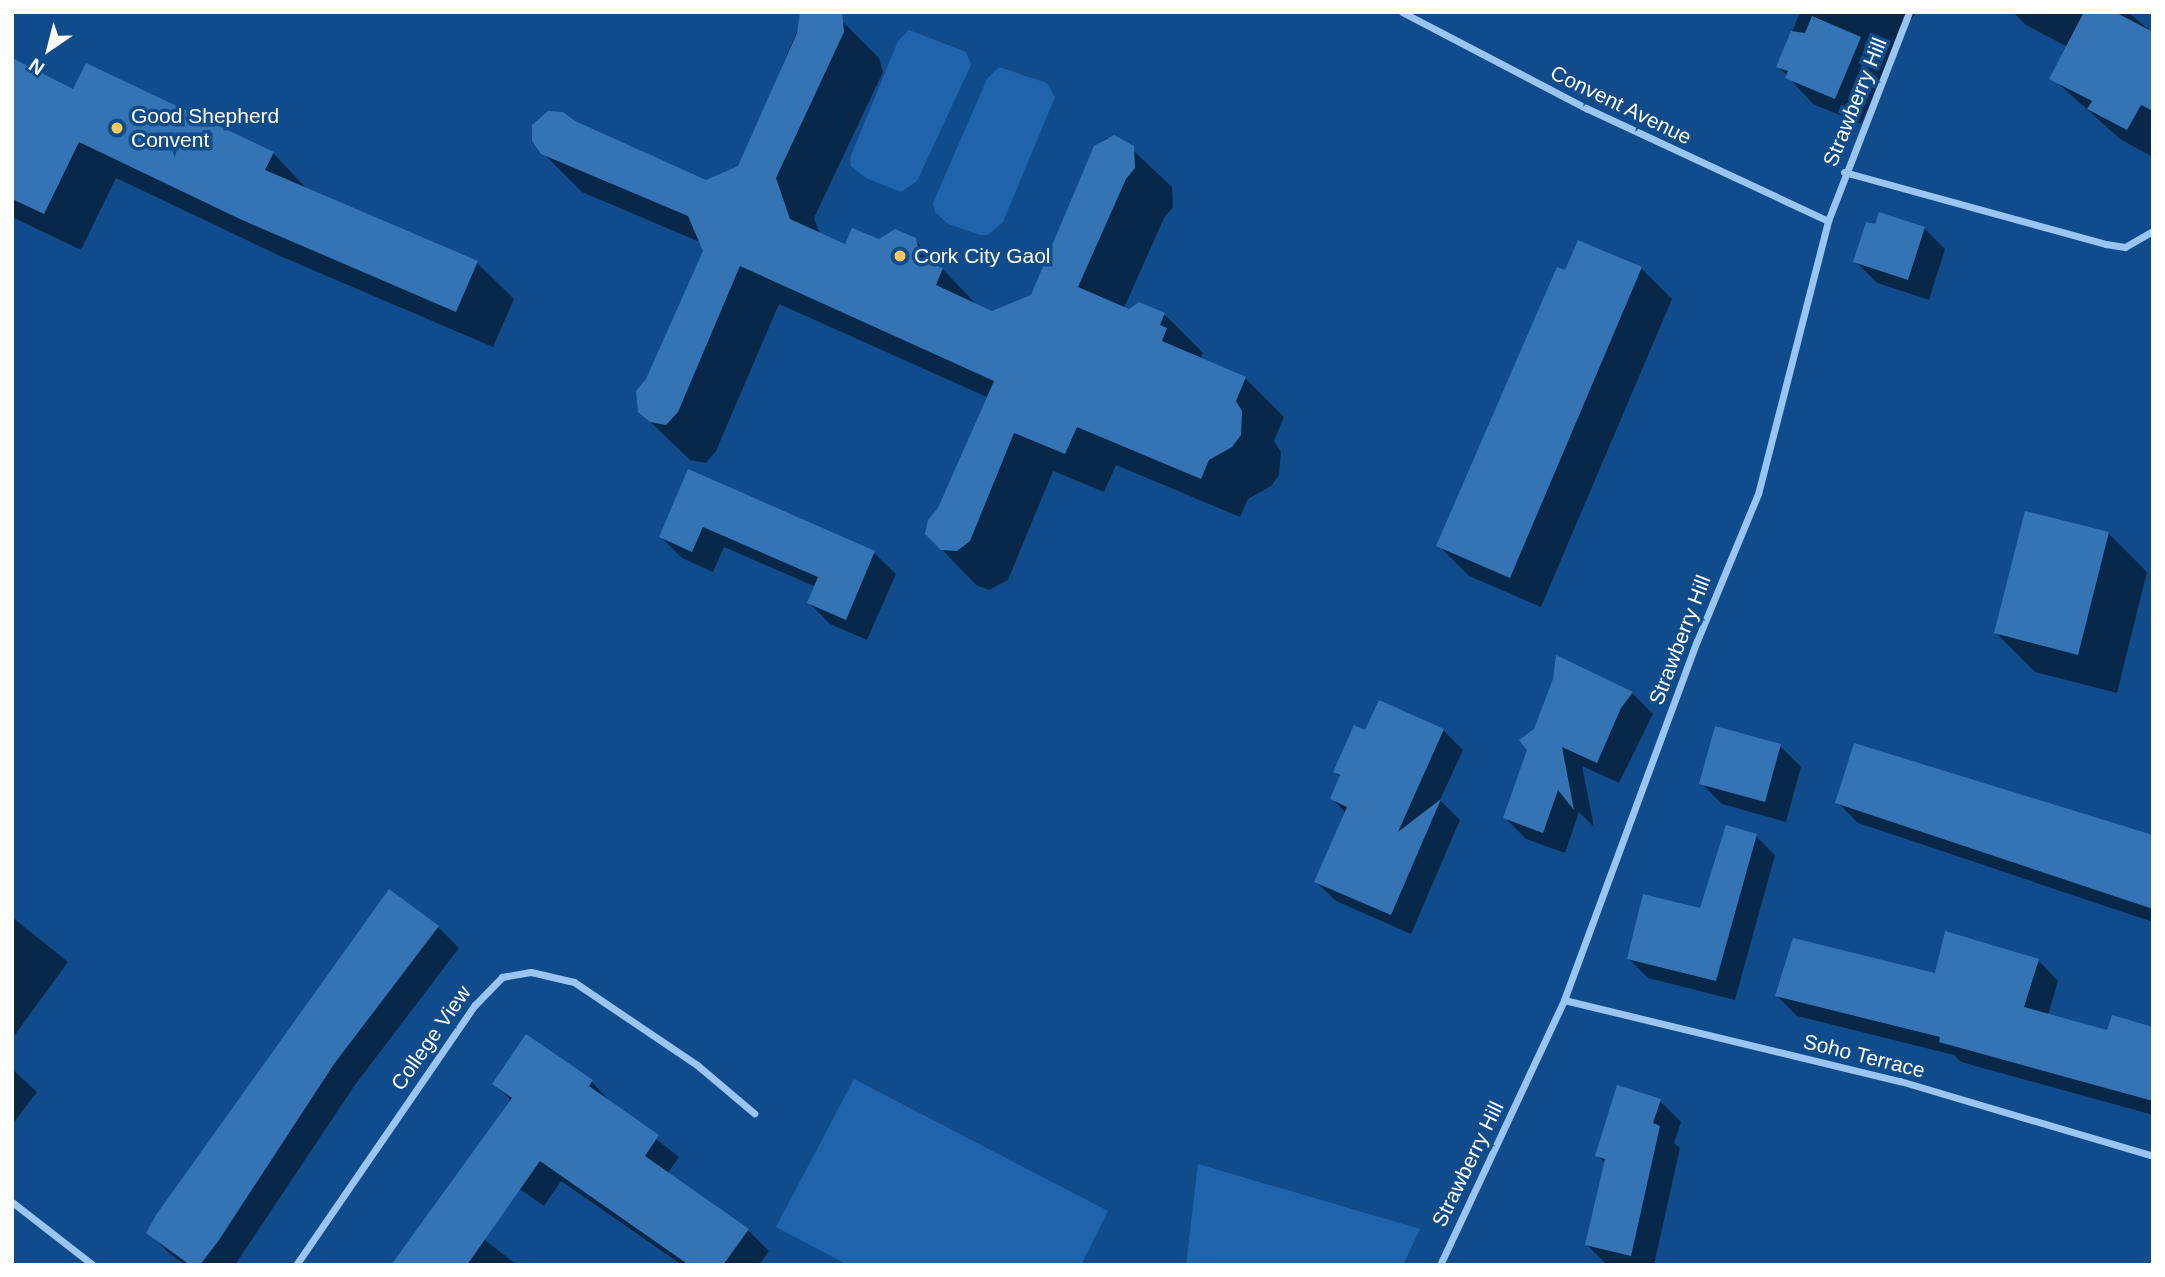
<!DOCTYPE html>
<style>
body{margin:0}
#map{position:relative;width:2165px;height:1277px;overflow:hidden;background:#104c8c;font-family:Arial,sans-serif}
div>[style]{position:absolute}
.green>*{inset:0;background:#1f64aa}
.shadow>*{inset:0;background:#0007}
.building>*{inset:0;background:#3474b4}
.street>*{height:7px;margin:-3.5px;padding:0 3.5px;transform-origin:3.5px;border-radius:3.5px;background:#98c5f2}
.dots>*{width:19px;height:19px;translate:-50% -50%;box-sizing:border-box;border:4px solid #104c8c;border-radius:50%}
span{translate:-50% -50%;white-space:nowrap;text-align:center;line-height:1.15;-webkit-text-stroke:7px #104c8c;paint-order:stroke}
.street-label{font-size:21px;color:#fff}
.poi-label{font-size:21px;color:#fff}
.left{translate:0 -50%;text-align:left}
.frame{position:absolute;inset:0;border:14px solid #fff;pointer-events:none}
.north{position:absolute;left:14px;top:14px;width:70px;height:70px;-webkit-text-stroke:5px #104c8c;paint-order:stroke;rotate:215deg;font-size:19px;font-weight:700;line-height:28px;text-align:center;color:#fff}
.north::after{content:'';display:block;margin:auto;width:24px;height:32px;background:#fff;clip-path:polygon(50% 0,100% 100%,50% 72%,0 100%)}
</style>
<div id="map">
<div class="green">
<div style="clip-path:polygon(909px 30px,966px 52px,971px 65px,917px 181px,901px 192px,866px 178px,851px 166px,850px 158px,898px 41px)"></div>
<div style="clip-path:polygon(999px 67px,1047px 83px,1055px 97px,1003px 222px,988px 235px,980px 235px,948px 224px,935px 212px,933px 203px,987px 79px)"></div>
<div style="clip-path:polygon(854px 1079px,1108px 1211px,1081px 1265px,848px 1265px,776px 1227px)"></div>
<div style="clip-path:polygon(1198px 1164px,1420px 1229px,1403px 1265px,1186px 1265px)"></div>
</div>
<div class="shadow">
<div style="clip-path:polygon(1800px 12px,1916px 12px,1912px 19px,1907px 17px,1861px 124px,1813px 104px,1778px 66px)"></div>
<div style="clip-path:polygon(2013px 12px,2128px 12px,2153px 33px,2153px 157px,2120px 139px,2052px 78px,2068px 47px,2026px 25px)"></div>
<div style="clip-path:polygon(802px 19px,840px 19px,879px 58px,883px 72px,814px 218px,820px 234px,846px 246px,915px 240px,979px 307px,992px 313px,1032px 296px,1095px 147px,1107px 138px,1121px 139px,1172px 187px,1173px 207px,1164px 218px,1124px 308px,1164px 314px,1203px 353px,1200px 359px,1245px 378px,1284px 417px,1274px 441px,1281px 452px,1279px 475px,1271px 486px,1248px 499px,1240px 517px,1116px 465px,1104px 492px,1053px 471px,1008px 580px,989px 590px,976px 585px,927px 534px,989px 398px,779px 304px,716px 451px,706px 463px,690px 460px,640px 412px,647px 380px,705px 251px,702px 243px,582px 192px,542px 152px,574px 123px,706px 182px,740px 167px)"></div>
<div style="clip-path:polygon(12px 60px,74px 91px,273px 153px,309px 191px,477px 263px,514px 299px,493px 347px,280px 256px,116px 178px,81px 250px,12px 217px)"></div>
<div style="clip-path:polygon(1924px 228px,1945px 249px,1929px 300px,1877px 283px,1855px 261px)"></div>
<div style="clip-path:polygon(1641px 268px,1672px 299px,1541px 607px,1469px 576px,1438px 545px,1566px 272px)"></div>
<div style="clip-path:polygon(689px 472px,874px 553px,896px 574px,867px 640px,830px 624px,809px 603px,816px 587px,724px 547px,713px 572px,682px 558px,661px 537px)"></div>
<div style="clip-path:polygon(2108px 533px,2147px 572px,2117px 693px,2035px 672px,1996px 633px)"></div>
<div style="clip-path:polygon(1558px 658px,1632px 693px,1653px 714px,1619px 783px,1582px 766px,1594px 827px,1579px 812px,1565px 853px,1526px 839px,1505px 818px,1555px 679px)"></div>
<div style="clip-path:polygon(1443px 730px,1463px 750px,1440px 800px,1460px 820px,1411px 934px,1336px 901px,1316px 882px,1346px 813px,1332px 799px,1341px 778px,1335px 772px,1366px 732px)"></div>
<div style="clip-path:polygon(1780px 746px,1801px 767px,1786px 822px,1722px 804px,1701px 783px)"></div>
<div style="clip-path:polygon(1837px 802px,2153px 838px,2153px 922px,1858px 823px)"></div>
<div style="clip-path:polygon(1756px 836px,1775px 855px,1735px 1000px,1648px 978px,1629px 959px,1701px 910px)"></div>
<div style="clip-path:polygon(12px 917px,68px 962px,12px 1039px)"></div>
<div style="clip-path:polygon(438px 927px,459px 948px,355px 1085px,235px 1265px,185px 1265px,170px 1254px,149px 1233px)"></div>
<div style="clip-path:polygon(2038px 960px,2058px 981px,2048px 1015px,2153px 1050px,2153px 1115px,1961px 1062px,1954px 1055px,1797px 1016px,1777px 996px)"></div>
<div style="clip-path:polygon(12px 1069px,37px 1092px,14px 1122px,12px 1120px)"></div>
<div style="clip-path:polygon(592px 1082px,612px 1104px,679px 1157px,667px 1174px,748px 1230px,769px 1251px,759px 1265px,682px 1265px,561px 1181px,544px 1206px,497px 1173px,512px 1101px,494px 1084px)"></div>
<div style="clip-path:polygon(1660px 1101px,1681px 1122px,1674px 1143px,1680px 1148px,1654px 1265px,1607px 1265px,1587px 1245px,1606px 1164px,1597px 1155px)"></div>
<div style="clip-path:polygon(437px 1203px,517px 1265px,404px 1265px)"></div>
</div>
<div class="building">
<div style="clip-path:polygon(800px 12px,842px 12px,844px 32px,776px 178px,790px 219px,845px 244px,852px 228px,879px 239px,895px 229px,916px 238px,920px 258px,943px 268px,936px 285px,992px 311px,1031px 295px,1094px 146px,1114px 135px,1134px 146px,1135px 168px,1126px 179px,1078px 287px,1129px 309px,1139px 302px,1165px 313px,1160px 325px,1167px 328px,1162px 341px,1246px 377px,1236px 401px,1242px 411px,1241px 435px,1232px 447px,1209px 460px,1201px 479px,1077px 427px,1065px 454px,1014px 433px,970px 541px,957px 551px,941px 550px,925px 534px,928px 520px,938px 508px,994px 381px,740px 266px,678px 412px,666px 425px,650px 422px,638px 412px,636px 391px,646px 379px,703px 251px,688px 216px,541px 154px,532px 141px,532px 125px,548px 111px,563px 112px,575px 121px,706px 180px,738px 166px,797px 33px)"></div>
<div style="clip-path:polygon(2084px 12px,2115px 12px,2153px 32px,2153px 111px,2141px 105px,2127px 130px,2087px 109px,2092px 101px,2049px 79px)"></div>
<div style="clip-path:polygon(1812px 16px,1861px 37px,1835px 99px,1785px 78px,1788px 71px,1776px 67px,1791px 31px,1805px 33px)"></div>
<div style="clip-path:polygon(12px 58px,73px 89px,86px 63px,274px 152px,265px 170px,478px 261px,456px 312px,242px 220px,79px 142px,44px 214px,12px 199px)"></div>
<div style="clip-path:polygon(1879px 212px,1925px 227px,1908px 280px,1853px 262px,1866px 222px,1875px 224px)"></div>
<div style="clip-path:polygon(1578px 240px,1642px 267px,1510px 578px,1436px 546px,1557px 267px,1565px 270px)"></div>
<div style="clip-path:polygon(688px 469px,875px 551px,846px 620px,807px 603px,818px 577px,703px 527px,692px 552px,659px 537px)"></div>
<div style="clip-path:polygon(2025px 511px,2109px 532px,2078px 655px,1994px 633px)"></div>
<div style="clip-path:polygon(1556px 655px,1633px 692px,1621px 708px,1597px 763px,1562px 747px,1574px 810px,1558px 790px,1543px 833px,1503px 818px,1527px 750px,1519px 740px,1534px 729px,1553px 679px)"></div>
<div style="clip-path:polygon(1379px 700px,1444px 729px,1398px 832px,1441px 799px,1391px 915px,1314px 882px,1347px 807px,1330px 799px,1340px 775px,1333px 772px,1354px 725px,1365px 730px)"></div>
<div style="clip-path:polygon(1715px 726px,1781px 744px,1765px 802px,1699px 784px)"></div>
<div style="clip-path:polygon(1854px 743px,2153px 835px,2153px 909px,1835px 803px)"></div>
<div style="clip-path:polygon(1726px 825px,1757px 834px,1716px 981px,1627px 959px,1643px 894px,1700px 908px)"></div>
<div style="clip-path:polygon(389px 889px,439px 926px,334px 1064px,219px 1240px,200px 1265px,190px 1265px,146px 1233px,156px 1215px)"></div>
<div style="clip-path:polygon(1945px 931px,2039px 959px,2024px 1007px,2107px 1030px,2112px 1015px,2153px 1027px,2153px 1101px,1939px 1042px,1940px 1037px,1775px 996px,1793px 938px,1935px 973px)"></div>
<div style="clip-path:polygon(526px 1034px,593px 1080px,589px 1086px,659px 1135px,645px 1156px,749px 1229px,723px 1265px,689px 1265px,540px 1161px,467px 1265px,391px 1265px,512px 1098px,492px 1084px)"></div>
<div style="clip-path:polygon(1617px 1085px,1661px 1099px,1653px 1123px,1660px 1126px,1631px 1256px,1585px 1245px,1605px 1159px,1595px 1156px)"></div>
</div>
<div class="street">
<div style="left:1402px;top:12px;width:208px;rotate:27.6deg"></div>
<div style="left:1586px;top:108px;width:267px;rotate:25deg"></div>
<div style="left:1844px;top:172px;width:272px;rotate:15.4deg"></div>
<div style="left:2106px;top:244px;width:19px;rotate:9deg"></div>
<div style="left:2125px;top:247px;width:32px;rotate:-30deg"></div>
<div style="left:1564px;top:1000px;width:346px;rotate:13.6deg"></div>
<div style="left:1900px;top:1081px;width:264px;rotate:16.5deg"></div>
<div style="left:12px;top:1202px;width:103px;rotate:37.9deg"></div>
<div style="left:296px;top:1265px;width:316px;rotate:-55.5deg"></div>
<div style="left:475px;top:1005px;width:39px;rotate:-46deg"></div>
<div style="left:502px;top:977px;width:29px;rotate:-10deg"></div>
<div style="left:531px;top:972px;width:44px;rotate:13.1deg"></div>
<div style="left:574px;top:982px;width:148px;rotate:34deg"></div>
<div style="left:697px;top:1065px;width:75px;rotate:40.1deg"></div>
<div style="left:1440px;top:1265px;width:293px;rotate:-64.9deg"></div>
<div style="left:1564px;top:1000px;width:383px;rotate:-69.7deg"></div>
<div style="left:1697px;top:641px;width:159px;rotate:-67.5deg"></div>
<div style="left:1758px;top:494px;width:282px;rotate:-75.6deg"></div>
<div style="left:1828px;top:221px;width:224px;rotate:-68.8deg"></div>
</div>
<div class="dots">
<div style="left:117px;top:128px;background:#ffc759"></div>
<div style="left:900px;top:256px;background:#ffc759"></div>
</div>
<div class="street-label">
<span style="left:1855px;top:102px;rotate:-68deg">Strawberry Hill</span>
<span style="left:1621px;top:105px;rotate:26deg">Convent Avenue</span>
<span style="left:1680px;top:640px;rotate:-69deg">Strawberry Hill</span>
<span style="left:431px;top:1038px;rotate:-55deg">College View</span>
<span style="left:1864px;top:1056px;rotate:14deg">Soho Terrace</span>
<span style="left:1468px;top:1164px;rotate:-64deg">Strawberry Hill</span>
</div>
<div class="poi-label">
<span class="left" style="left:131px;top:128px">Good Shepherd<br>Convent</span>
<span class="left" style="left:914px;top:256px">Cork City Gaol</span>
</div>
<div class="frame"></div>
<div class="north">N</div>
</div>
